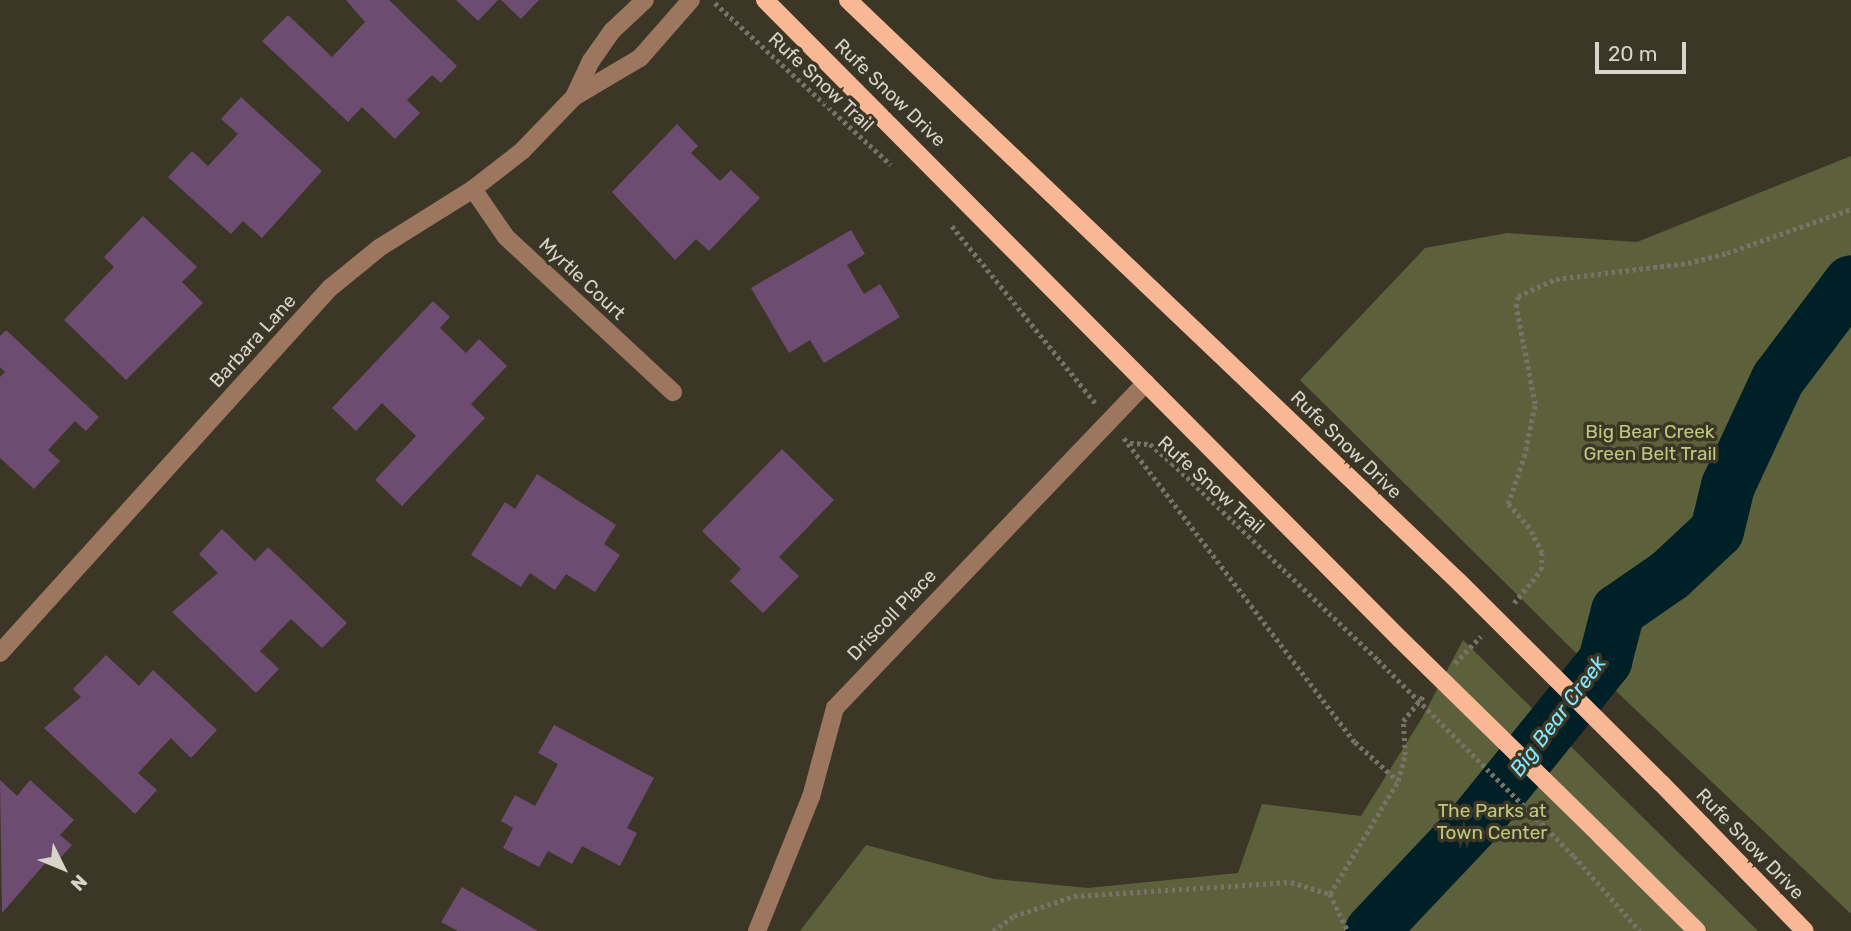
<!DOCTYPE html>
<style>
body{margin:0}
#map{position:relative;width:1851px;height:931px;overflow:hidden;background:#3b3626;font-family:Rubik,sans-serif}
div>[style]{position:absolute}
.green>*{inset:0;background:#5c613b}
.river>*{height:54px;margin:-27px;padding:0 27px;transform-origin:27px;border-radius:27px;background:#002027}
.building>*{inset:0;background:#6d4c71}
.path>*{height:4.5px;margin-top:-2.25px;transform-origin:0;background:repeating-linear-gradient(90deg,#777366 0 3.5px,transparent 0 7px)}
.minor>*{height:18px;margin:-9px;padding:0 9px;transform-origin:9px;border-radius:9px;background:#9d7660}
.major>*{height:18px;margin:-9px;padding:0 9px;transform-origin:9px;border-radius:9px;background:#f9b895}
.path-bridge>*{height:4.5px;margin-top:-2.25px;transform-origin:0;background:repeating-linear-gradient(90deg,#777366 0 3.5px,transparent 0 7px)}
.major-bridge>*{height:18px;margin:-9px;padding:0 9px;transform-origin:9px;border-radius:9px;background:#f9b895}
span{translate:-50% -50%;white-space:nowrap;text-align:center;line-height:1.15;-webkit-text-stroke:7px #3b3626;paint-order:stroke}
.street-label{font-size:19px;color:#d7d4ca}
.park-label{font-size:19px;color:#bfc97c}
.water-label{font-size:21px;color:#81e8ff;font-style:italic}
.north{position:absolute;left:28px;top:833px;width:70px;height:70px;-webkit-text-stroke:5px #3b3626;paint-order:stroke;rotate:133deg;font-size:19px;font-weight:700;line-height:28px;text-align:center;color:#d7d4ca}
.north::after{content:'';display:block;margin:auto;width:24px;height:32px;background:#d7d4ca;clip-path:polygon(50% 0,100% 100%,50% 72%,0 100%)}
.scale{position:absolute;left:1595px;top:42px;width:91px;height:32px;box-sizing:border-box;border:4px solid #d7d4ca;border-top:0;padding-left:9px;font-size:21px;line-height:24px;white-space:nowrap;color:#d7d4ca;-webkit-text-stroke:5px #3b3626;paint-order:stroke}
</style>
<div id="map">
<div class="green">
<div style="clip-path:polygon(1851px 156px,1851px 913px,1850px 913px,1578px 655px,1300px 380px,1425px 248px,1507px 233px,1637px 242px)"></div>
<div style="clip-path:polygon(1463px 640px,1758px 931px,800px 931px,866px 845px,994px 879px,1088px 888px,1238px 873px,1262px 804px,1361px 816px,1422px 718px)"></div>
</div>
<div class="river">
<div style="left:1372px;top:931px;width:151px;rotate:-46.6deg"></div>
<div style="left:1476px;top:821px;width:206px;rotate:-51.1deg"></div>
<div style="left:1605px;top:661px;width:52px;rotate:-75.4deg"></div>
<div style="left:1618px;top:611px;width:63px;rotate:-34.7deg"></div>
<div style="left:1670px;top:575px;width:64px;rotate:-43.1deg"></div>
<div style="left:1717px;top:531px;width:46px;rotate:-76.3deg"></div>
<div style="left:1728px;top:486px;width:118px;rotate:-65deg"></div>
<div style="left:1778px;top:379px;width:121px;rotate:-53deg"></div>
</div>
<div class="building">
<div style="clip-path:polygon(346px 0,389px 0,457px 66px,441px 83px,432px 75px,407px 100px,420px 113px,395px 139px,362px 107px,348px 122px,262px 41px,288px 15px,332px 57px,365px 22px)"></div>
<div style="clip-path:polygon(456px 0,498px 0,478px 21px)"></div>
<div style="clip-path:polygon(501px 0,539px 0,521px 19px)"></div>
<div style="clip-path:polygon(241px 97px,322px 171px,262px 238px,243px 221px,231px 234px,168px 177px,192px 151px,208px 166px,238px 134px,221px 119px)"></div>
<div style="clip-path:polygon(677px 124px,698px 146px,691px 153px,720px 181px,731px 170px,760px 198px,709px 251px,696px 239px,675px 260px,612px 192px)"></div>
<div style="clip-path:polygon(143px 216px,197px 267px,182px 282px,203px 303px,126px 380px,64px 320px,114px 267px,104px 257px)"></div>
<div style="clip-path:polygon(851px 230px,865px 254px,847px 265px,864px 294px,880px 284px,900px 317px,824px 363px,810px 340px,789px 353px,751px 288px)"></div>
<div style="clip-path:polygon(433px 301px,450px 317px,440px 328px,466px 353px,479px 339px,507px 366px,471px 404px,485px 418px,402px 506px,375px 480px,416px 436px,382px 403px,356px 431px,332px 408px)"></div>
<div style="clip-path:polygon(6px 330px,99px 417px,86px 431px,75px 421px,48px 450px,60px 461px,34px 489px,0 458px,0 377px,5px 372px,0 367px,0 336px)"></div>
<div style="clip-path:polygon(782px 449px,834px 500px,779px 557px,799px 576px,763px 613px,730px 581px,741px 569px,702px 531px)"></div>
<div style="clip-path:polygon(537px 474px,616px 525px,604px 544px,620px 555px,595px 592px,566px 574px,555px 590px,530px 573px,521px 587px,471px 555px,505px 502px,515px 509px)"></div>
<div style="clip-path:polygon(222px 529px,255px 561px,268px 547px,347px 623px,322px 648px,291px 619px,260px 651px,279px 669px,256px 693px,172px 612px,218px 573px,199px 554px)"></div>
<div style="clip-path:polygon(106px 655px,139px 686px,153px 670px,217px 730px,191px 758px,171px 738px,138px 773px,157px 790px,135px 814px,44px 728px,81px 697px,73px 689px)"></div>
<div style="clip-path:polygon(554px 725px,654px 778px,627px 828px,637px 833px,620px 866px,582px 846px,572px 864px,548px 851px,539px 867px,503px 848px,513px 828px,501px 821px,515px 795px,535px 806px,558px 764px,538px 753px)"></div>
<div style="clip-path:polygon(0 780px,17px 796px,30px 780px,74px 820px,60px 835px,72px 845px,55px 864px,49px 859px,2px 913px)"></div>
<div style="clip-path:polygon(462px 887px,538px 931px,458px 931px,441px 922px)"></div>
</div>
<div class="path">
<div style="left:715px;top:3px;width:239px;rotate:42.6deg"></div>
<div style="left:952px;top:226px;width:229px;rotate:51deg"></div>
<div style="left:1124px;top:438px;width:382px;rotate:52.8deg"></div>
<div style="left:1355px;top:742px;width:58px;rotate:42.2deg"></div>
<div style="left:1130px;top:443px;width:20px;rotate:3deg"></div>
<div style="left:1150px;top:444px;width:29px;rotate:41deg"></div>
<div style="left:1172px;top:463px;width:285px;rotate:43.7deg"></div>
<div style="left:1514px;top:603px;width:43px;rotate:-50.7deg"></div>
<div style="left:1541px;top:570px;width:17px;rotate:-87deg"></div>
<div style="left:1542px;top:553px;width:28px;rotate:-117deg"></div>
<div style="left:1529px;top:528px;width:32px;rotate:-131deg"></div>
<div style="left:1508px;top:504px;width:50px;rotate:-71.2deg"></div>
<div style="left:1524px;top:457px;width:54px;rotate:-78.3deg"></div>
<div style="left:1535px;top:404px;width:99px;rotate:-101.1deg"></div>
<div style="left:1516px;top:307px;width:11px;rotate:-80deg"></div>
<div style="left:1518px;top:296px;width:42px;rotate:-24.1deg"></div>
<div style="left:1556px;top:279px;width:133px;rotate:-6.9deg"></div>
<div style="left:1688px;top:263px;width:40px;rotate:-14.4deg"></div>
<div style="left:1727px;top:253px;width:132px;rotate:-19.5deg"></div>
<div style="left:1455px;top:663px;width:37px;rotate:-46deg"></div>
<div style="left:1574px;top:856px;width:100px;rotate:48.7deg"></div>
<div style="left:1330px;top:894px;width:41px;rotate:64.1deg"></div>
<div style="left:993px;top:931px;width:26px;rotate:-36deg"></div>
<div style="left:1014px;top:916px;width:63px;rotate:-18.4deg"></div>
<div style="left:1074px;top:896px;width:217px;rotate:-3.7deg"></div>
<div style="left:1291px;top:882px;width:41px;rotate:17.1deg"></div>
<div style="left:1330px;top:894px;width:132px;rotate:-59deg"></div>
<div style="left:1398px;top:781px;width:27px;rotate:-75deg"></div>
<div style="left:1405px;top:755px;width:34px;rotate:-93deg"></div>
<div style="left:1403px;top:721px;width:35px;rotate:-51deg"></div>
</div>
<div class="minor">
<div style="left:574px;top:97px;width:40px;rotate:-65deg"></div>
<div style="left:591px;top:61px;width:37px;rotate:-55deg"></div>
<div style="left:612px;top:31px;width:45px;rotate:-43.2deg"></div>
<div style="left:473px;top:189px;width:58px;rotate:55.5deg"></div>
<div style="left:506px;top:237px;width:228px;rotate:42.9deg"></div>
<div style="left:0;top:653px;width:492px;rotate:-47.9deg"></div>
<div style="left:330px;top:288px;width:63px;rotate:-39.2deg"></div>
<div style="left:379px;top:248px;width:111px;rotate:-32.1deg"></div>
<div style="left:473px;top:189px;width:62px;rotate:-37.8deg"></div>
<div style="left:522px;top:151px;width:75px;rotate:-46.1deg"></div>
<div style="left:574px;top:97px;width:77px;rotate:-30.6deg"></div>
<div style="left:640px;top:58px;width:77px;rotate:-48.7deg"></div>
<div style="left:757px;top:931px;width:144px;rotate:-68.1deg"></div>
<div style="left:811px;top:797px;width:92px;rotate:-74.9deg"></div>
<div style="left:835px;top:708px;width:450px;rotate:-46.3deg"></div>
</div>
<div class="major">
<div style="left:765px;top:0;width:901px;rotate:45.18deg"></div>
<div style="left:848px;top:0;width:842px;rotate:43.61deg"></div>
<div style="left:1661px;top:783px;width:206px;rotate:45.8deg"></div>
<div style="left:1601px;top:836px;width:135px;rotate:44.7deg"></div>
</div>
<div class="path-bridge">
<div style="left:1378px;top:660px;width:277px;rotate:45deg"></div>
</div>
<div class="major-bridge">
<div style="left:1458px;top:581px;width:286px;rotate:44.9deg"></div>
<div style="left:1400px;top:639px;width:281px;rotate:44.4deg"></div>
</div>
<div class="street-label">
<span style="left:821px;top:82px;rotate:43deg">Rufe Snow Trail</span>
<span style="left:890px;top:93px;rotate:44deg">Rufe Snow Drive</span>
<span style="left:582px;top:279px;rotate:43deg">Myrtle Court</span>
<span style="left:253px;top:341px;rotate:-48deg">Barbara Lane</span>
<span style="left:1346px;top:445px;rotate:44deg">Rufe Snow Drive</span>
<span style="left:1211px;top:485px;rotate:42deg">Rufe Snow Trail</span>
<span style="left:892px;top:615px;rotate:-46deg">Driscoll Place</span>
<span style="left:1750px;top:844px;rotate:46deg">Rufe Snow Drive</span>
</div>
<div class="park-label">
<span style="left:1650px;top:443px">Big Bear Creek<br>Green Belt Trail</span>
<span style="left:1492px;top:822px">The Parks at<br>Town Center</span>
</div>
<div class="water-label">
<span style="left:1558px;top:716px;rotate:-53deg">Big Bear Creek</span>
</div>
<div class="north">N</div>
<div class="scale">20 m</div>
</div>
